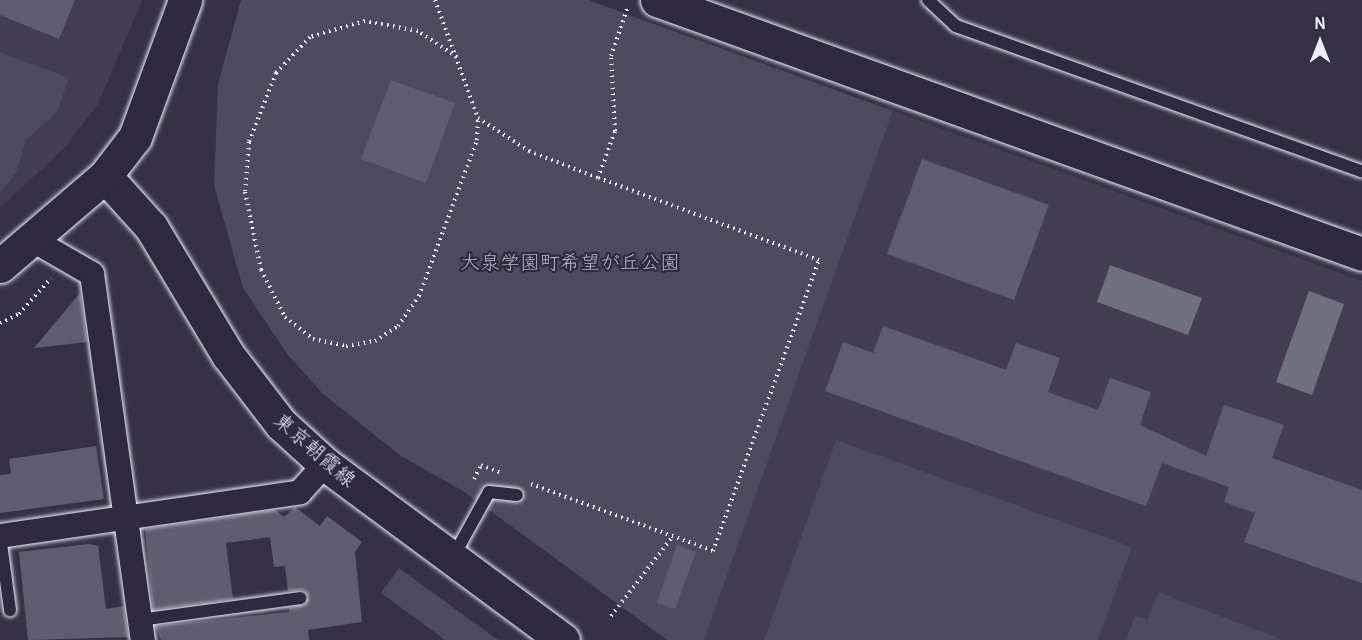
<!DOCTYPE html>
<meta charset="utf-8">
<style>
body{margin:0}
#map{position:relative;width:1362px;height:640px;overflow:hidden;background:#363244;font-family:Pangolin,"Klee One",sans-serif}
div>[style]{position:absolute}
.built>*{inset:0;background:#433f51}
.green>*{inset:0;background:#4d4b5c}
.water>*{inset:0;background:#70717f}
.building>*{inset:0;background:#605e6e}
.path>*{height:4px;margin-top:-2px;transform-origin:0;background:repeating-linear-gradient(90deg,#e8f1f8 0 1.5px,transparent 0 6px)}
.roads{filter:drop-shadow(0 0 2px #e8f1f8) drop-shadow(0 0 2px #e8f1f8)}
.lane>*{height:12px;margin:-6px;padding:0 6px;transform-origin:6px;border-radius:6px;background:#2f2a3d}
.street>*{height:24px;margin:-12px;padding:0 12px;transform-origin:12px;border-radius:12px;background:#2f2a3d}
.secondary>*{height:33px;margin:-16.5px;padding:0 16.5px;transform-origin:16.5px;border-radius:16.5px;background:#2f2a3d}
span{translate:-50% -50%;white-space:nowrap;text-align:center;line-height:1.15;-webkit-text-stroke:4.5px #2f2a3d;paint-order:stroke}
.park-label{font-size:20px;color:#b2b7c1}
.street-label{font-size:20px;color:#e8f1f8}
.north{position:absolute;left:1290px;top:12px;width:60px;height:60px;-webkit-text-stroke:4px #2f2a3d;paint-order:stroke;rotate:0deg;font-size:16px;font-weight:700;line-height:24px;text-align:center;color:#e8f1f8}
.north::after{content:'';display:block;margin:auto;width:21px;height:27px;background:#e8f1f8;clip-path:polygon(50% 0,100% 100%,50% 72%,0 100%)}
</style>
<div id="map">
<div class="built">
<div style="clip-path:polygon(0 0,142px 0,98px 104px,65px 147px,0 208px)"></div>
<div style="clip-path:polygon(893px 111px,1362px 281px,1362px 640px,704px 640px)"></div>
</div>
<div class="green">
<div style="clip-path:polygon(241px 0,588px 0,893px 111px,704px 640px,667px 640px,463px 491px,401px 456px,323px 394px,288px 355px,243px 288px,214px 185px,218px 84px)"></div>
<div style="clip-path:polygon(0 52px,69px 78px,57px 112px,26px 140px,16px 173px,0 193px)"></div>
<div style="clip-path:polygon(836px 440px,1132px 547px,1098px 640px,764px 640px)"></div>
<div style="clip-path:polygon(399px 568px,498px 640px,445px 640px,381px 593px)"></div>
<div style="clip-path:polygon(1158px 592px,1283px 640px,1126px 640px,1135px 616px,1148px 620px)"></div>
</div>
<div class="water">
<div style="clip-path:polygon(1110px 265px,1202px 298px,1188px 335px,1097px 302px)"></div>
<div style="clip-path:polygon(1309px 291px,1344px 304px,1312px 395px,1276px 382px)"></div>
</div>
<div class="building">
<div style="clip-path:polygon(0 0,75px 0,59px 39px,0 15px)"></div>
<div style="clip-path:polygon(391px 80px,455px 103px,426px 183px,361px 159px)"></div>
<div style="clip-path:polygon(922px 159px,1049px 205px,1014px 300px,887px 254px)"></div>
<div style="clip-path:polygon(80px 293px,87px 342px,34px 348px)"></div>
<div style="clip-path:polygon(883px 326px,1006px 370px,1016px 343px,1060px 358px,1048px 392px,1098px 410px,1110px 378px,1151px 392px,1140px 425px,1206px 456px,1224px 405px,1284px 425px,1272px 458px,1362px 490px,1362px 583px,1244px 542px,1255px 513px,1224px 502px,1229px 487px,1162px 463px,1146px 506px,825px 391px,843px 342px,873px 353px)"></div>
<div style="clip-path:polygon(96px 446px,104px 499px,0 513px,0 475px,11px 474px,9px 459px)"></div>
<div style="clip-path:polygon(295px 507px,320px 526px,327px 516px,362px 542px,355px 552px,362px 622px,308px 630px,309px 640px,161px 640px,155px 626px,289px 612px,289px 608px,305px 604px,308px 596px,303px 590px,288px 591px,285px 566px,274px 567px,270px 537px,226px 543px,233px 599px,153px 610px,145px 529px,275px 510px,284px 517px)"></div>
<div style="clip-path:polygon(89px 544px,98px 546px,106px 609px,124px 606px,128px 637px,28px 640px,19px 552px)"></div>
<div style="clip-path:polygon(677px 545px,696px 552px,675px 609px,657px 603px)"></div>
</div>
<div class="path">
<div style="left:435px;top:0;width:126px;rotate:70deg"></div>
<div style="left:478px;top:118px;width:61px;rotate:32.9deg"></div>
<div style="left:529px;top:151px;width:74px;rotate:21.4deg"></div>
<div style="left:457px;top:57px;width:47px;rotate:-146.3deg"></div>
<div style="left:418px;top:31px;width:54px;rotate:-169.3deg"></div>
<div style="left:365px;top:21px;width:57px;rotate:163.8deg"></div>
<div style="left:310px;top:37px;width:50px;rotate:133.4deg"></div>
<div style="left:276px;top:73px;width:74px;rotate:111.4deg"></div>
<div style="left:249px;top:142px;width:50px;rotate:94.6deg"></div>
<div style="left:245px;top:192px;width:80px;rotate:78.4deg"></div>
<div style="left:261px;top:270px;width:53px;rotate:62.9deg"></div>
<div style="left:285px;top:317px;width:36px;rotate:38deg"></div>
<div style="left:313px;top:339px;width:34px;rotate:12deg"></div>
<div style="left:346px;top:346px;width:29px;rotate:-10deg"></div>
<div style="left:375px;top:341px;width:27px;rotate:-33deg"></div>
<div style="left:398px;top:326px;width:37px;rotate:-55deg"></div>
<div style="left:419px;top:296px;width:166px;rotate:-69.6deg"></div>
<div style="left:477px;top:140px;width:22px;rotate:-87deg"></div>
<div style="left:0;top:323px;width:21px;rotate:-25deg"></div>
<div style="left:19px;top:314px;width:48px;rotate:-48.4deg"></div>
<div style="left:474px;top:479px;width:16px;rotate:-63deg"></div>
<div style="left:481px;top:465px;width:22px;rotate:21deg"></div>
<div style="left:531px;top:484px;width:194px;rotate:20.2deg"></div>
<div style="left:713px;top:551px;width:310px;rotate:-70deg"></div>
<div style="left:819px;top:260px;width:236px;rotate:-159.6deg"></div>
<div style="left:598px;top:178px;width:50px;rotate:-70.1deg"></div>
<div style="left:615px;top:131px;width:75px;rotate:-93.1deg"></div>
<div style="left:611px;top:56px;width:53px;rotate:-71.2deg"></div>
<div style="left:611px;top:616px;width:101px;rotate:-52.2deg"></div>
</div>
<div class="roads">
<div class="lane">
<div style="left:928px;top:0;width:38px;rotate:43deg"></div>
<div style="left:956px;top:26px;width:431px;rotate:19.7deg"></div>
<div style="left:0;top:536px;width:75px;rotate:82.3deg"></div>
<div style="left:453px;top:557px;width:74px;rotate:-61deg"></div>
<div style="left:489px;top:492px;width:28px;rotate:6deg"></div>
<div style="left:140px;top:620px;width:162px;rotate:-7.8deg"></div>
</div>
<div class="street">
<div style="left:33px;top:240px;width:68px;rotate:30deg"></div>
<div style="left:92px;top:274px;width:370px;rotate:82.1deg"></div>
<div style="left:0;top:536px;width:303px;rotate:-8.3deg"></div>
<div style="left:300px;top:492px;width:38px;rotate:-48deg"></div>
</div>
<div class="secondary">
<div style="left:657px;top:0;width:749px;rotate:19.81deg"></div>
<div style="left:105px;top:176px;width:69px;rotate:48deg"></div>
<div style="left:151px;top:227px;width:149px;rotate:59deg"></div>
<div style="left:228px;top:355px;width:87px;rotate:52.5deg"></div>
<div style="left:281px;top:424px;width:59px;rotate:42.3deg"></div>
<div style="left:325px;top:464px;width:296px;rotate:36.5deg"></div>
<div style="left:0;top:266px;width:138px;rotate:-40.6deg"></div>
<div style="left:105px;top:176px;width:49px;rotate:-52.4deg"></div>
<div style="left:135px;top:137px;width:146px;rotate:-69.9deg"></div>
</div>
</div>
<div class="park-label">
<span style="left:570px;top:262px">大泉学園町希望が丘公園</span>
</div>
<div class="street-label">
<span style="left:315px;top:450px;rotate:41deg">東京朝霞線</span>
</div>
<div class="north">N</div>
</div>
